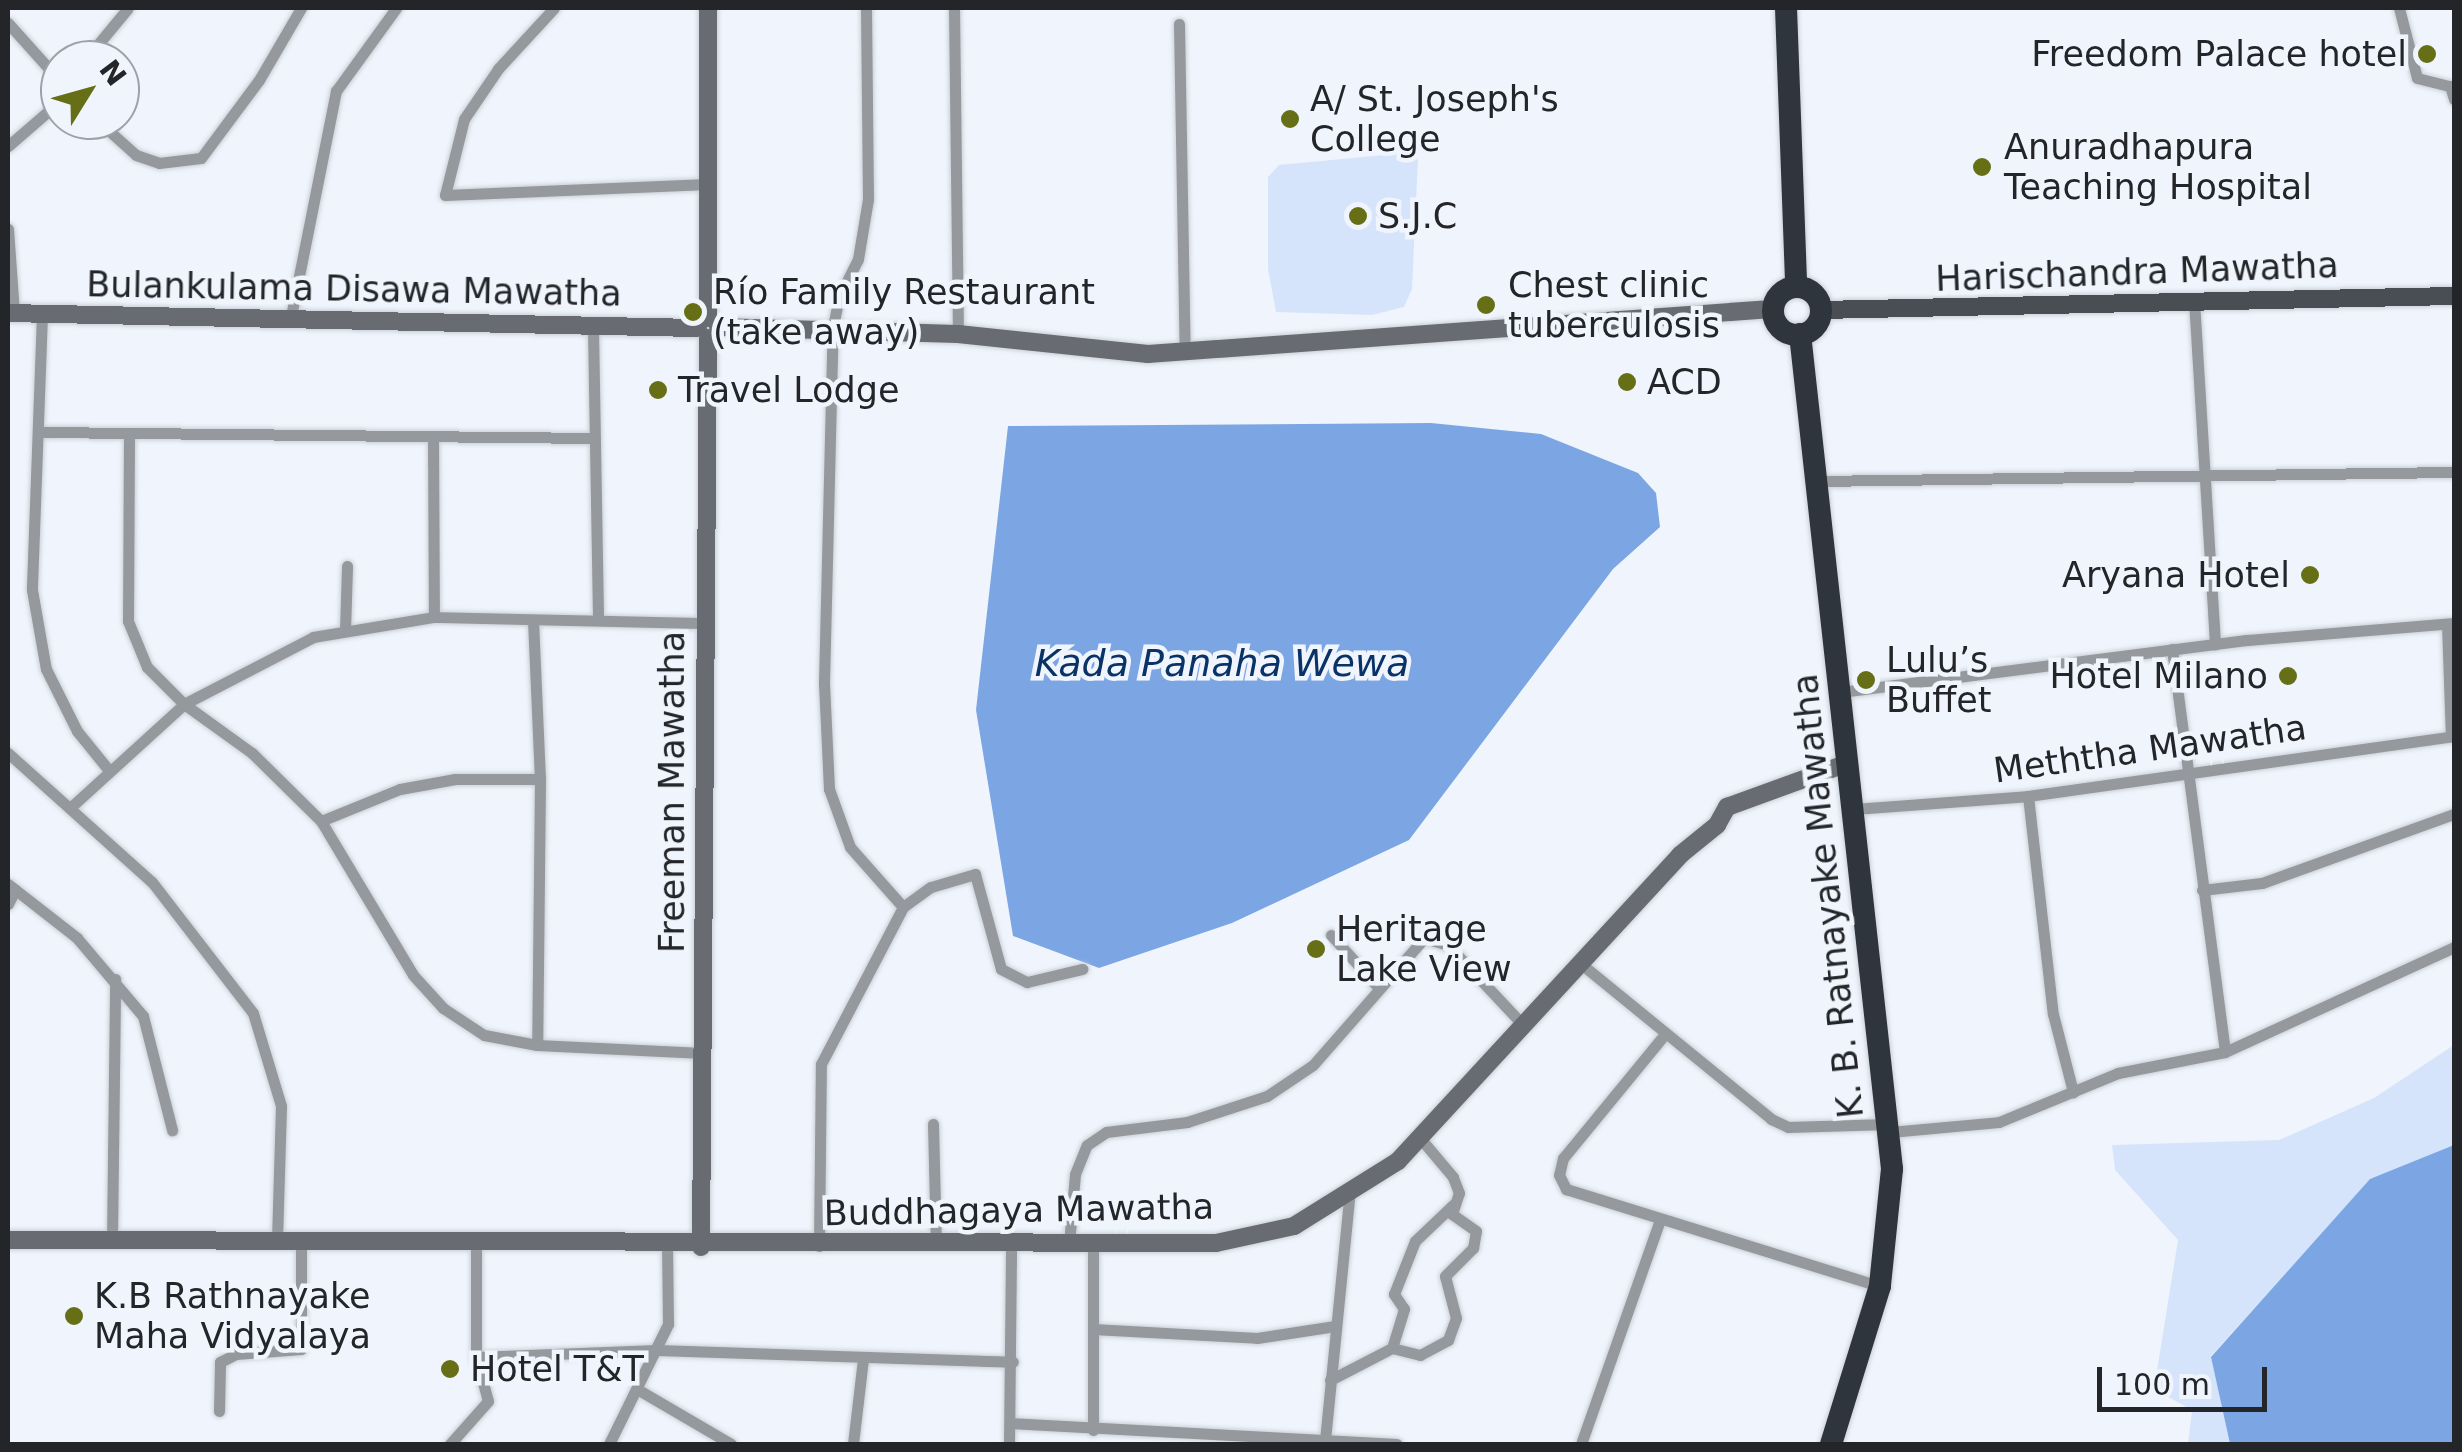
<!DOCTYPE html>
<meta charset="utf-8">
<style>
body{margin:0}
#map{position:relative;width:2462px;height:1452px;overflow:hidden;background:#f0f5fd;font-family:"DejaVu Sans",sans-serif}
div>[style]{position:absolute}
.green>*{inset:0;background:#d5e4fa}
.water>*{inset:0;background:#7ca6e3}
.roads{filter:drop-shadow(0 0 2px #cbd0d7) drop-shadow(0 0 2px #cbd0d7)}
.street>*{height:11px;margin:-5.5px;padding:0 5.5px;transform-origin:5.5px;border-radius:5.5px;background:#95989c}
.secondary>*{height:18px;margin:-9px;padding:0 9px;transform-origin:9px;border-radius:9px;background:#686c72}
.primary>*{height:18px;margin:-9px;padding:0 9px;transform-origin:9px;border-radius:9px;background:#494e55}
.highway>*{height:22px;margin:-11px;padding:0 11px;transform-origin:11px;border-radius:11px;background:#2f353c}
.highway>.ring{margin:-11px;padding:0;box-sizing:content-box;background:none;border:22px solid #2f353c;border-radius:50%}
.dots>*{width:28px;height:28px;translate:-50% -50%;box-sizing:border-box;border:5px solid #f0f5fd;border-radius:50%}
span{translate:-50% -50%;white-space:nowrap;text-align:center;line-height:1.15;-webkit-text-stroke:9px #f0f5fd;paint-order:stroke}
.poi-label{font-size:35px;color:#232529}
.right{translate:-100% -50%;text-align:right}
.left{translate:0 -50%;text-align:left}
.street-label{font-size:35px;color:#232529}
.water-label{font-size:38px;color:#093267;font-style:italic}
.frame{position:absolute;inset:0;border:10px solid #232529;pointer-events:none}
.north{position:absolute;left:40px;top:40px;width:100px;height:100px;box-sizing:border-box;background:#f0f5fd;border:2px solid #9ea2a8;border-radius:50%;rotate:53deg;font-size:28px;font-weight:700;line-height:40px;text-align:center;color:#232529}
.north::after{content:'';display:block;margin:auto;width:35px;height:45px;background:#666f16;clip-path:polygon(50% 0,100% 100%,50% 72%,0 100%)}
.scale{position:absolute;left:2097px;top:1367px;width:170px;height:45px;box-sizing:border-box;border:5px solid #232529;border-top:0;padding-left:12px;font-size:30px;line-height:35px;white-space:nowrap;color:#232529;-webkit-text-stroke:8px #f0f5fd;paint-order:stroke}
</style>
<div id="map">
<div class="green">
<div style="clip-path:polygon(1405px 153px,1418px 160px,1412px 289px,1404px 307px,1372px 315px,1276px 312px,1268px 269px,1268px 177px,1279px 165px)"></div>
<div style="clip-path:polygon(2454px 1045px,2454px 1145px,2370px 1180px,2211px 1356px,2230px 1444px,2188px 1444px,2192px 1410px,2154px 1389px,2178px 1240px,2115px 1170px,2112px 1145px,2279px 1140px,2374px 1098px)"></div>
</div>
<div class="water">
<div style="clip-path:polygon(1431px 423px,1541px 434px,1638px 473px,1656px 493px,1660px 527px,1613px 569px,1409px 840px,1232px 923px,1099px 968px,1013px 936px,976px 710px,1008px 426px)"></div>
<div style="clip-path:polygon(2454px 1145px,2454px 1444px,2230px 1444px,2211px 1357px,2370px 1179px)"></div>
</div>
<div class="roads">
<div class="street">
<div style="left:554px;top:8px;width:83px;rotate:132.6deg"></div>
<div style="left:498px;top:69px;width:60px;rotate:124.2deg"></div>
<div style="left:464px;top:119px;width:78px;rotate:104deg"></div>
<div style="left:445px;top:195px;width:263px;rotate:-2.4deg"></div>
<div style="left:954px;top:8px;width:326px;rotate:89.3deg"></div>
<div style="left:2399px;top:8px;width:72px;rotate:75.6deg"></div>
<div style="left:2417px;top:78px;width:34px;rotate:14deg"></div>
<div style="left:2450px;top:86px;width:14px;rotate:73deg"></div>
<div style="left:8px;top:23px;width:78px;rotate:48.1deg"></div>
<div style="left:1179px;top:24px;width:328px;rotate:89deg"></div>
<div style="left:85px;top:60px;width:67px;rotate:-50.4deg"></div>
<div style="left:97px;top:120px;width:52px;rotate:41.9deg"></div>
<div style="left:136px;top:155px;width:24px;rotate:19deg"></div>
<div style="left:159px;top:163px;width:42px;rotate:-6.8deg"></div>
<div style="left:201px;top:158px;width:97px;rotate:-53.4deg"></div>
<div style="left:259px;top:80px;width:83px;rotate:-59.7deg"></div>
<div style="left:8px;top:146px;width:69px;rotate:-40.9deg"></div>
<div style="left:8px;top:229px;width:84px;rotate:85.9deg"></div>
<div style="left:2194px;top:300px;width:345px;rotate:86.5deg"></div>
<div style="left:42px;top:314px;width:276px;rotate:92.1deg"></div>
<div style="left:32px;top:590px;width:80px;rotate:80deg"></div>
<div style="left:46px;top:669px;width:69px;rotate:63.4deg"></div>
<div style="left:77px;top:731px;width:48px;rotate:51deg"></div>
<div style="left:290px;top:321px;width:235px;rotate:-78.7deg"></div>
<div style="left:336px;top:91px;width:102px;rotate:-54.1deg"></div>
<div style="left:593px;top:329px;width:289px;rotate:89deg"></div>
<div style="left:42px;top:432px;width:551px;rotate:0.62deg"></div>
<div style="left:129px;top:433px;width:188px;rotate:90.3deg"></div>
<div style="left:128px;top:621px;width:50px;rotate:67.6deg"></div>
<div style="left:147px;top:667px;width:52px;rotate:45deg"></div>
<div style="left:184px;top:704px;width:84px;rotate:35.8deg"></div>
<div style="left:252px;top:753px;width:97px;rotate:44.6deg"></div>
<div style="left:321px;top:821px;width:179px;rotate:59.1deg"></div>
<div style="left:413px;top:975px;width:45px;rotate:47.7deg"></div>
<div style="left:443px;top:1008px;width:49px;rotate:33.4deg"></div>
<div style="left:484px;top:1035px;width:54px;rotate:10.7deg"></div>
<div style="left:537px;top:1045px;width:166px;rotate:2.8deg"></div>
<div style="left:433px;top:437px;width:180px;rotate:89.7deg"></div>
<div style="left:1816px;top:481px;width:638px;rotate:-0.81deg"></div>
<div style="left:533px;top:620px;width:159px;rotate:87.5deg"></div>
<div style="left:540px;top:779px;width:266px;rotate:90.6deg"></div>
<div style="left:2447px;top:624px;width:112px;rotate:88deg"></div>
<div style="left:345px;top:631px;width:65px;rotate:-88.2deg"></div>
<div style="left:2172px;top:649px;width:406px;rotate:82.5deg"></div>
<div style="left:1840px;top:692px;width:410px;rotate:-7.3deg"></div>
<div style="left:2247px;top:640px;width:208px;rotate:-4.7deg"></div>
<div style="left:8px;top:753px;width:193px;rotate:41.9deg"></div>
<div style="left:152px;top:882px;width:165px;rotate:52.4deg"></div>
<div style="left:253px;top:1013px;width:97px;rotate:73.2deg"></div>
<div style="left:281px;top:1106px;width:135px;rotate:91.7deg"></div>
<div style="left:2028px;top:796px;width:219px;rotate:83.5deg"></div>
<div style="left:2053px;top:1014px;width:81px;rotate:75.6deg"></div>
<div style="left:71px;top:807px;width:153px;rotate:-42.3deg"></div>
<div style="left:184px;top:704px;width:145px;rotate:-27.4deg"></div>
<div style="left:313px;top:637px;width:123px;rotate:-9.4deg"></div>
<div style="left:434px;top:617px;width:272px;rotate:1.3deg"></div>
<div style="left:1853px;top:809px;width:175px;rotate:-4.2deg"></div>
<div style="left:2028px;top:796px;width:430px;rotate:-8deg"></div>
<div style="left:321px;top:821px;width:85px;rotate:-22.1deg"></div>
<div style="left:400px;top:789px;width:56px;rotate:-10.3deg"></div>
<div style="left:455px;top:779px;width:85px"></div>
<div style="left:8px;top:884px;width:88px;rotate:38deg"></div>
<div style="left:77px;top:938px;width:102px;rotate:49.8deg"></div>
<div style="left:143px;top:1016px;width:118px;rotate:75.7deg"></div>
<div style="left:2202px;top:890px;width:60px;rotate:-6.7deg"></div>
<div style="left:2262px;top:883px;width:204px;rotate:-19.8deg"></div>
<div style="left:8px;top:904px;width:16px;rotate:-63deg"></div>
<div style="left:903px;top:907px;width:34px;rotate:-36deg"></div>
<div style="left:931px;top:887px;width:46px;rotate:-16.5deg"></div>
<div style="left:975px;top:874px;width:98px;rotate:74.7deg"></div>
<div style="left:1001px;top:969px;width:29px;rotate:27deg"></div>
<div style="left:1027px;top:982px;width:57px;rotate:-13.3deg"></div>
<div style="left:1331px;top:935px;width:70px;rotate:47.9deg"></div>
<div style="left:1580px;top:963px;width:247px;rotate:39.2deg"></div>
<div style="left:1771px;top:1119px;width:19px;rotate:25deg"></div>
<div style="left:1788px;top:1127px;width:101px;rotate:-1.7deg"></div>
<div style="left:1665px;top:1034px;width:161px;rotate:129.4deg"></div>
<div style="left:1563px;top:1158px;width:17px;rotate:103deg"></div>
<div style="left:1559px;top:1175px;width:16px;rotate:63deg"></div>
<div style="left:1566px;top:1189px;width:329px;rotate:17.2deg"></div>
<div style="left:933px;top:1124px;width:121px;rotate:88.6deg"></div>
<div style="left:1890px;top:1132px;width:109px;rotate:-5.2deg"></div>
<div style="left:1999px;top:1122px;width:129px;rotate:-22.4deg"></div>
<div style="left:2118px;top:1073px;width:109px;rotate:-11.1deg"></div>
<div style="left:2225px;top:1052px;width:252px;rotate:-24.6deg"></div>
<div style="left:112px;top:1240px;width:261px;rotate:-89.3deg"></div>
<div style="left:1069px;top:1244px;width:70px;rotate:-85.1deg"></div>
<div style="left:1075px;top:1174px;width:31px;rotate:-68deg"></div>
<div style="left:1087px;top:1145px;width:23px;rotate:-34deg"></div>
<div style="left:1106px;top:1132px;width:82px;rotate:-7deg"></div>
<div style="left:1187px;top:1122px;width:84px;rotate:-18deg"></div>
<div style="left:1267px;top:1096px;width:55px;rotate:-34deg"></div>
<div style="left:1313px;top:1065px;width:169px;rotate:-48.8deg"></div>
<div style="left:1424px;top:938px;width:25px;rotate:16deg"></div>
<div style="left:1448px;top:945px;width:110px;rotate:46.8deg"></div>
<div style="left:819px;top:1246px;width:182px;rotate:-89.4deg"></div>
<div style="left:821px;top:1064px;width:177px;rotate:-62.4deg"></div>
<div style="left:903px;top:907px;width:80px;rotate:-131.5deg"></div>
<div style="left:850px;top:847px;width:62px;rotate:-109.9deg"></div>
<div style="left:829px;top:789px;width:106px;rotate:-92.7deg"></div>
<div style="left:824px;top:683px;width:356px;rotate:-88.6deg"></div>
<div style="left:833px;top:327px;width:31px;rotate:-79deg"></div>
<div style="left:839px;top:297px;width:42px;rotate:-63.4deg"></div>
<div style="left:858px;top:259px;width:61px;rotate:-80.5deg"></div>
<div style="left:868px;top:199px;width:191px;rotate:-90.6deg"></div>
<div style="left:1093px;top:1329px;width:164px;rotate:3.1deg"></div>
<div style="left:1257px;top:1338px;width:79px;rotate:-8.7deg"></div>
<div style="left:1392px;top:1348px;width:29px;rotate:14deg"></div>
<div style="left:1420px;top:1355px;width:32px;rotate:-28deg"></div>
<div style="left:1448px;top:1340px;width:23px;rotate:-70deg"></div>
<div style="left:1456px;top:1318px;width:43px;rotate:-104.7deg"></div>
<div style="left:1445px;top:1276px;width:40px;rotate:-45deg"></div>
<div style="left:1473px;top:1248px;width:17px;rotate:-80deg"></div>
<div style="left:1476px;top:1231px;width:29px;rotate:-145deg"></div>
<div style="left:1452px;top:1214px;width:22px;rotate:-72deg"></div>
<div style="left:1459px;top:1193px;width:17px;rotate:-111deg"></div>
<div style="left:1453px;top:1177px;width:51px;rotate:-130.2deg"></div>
<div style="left:476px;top:1357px;width:181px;rotate:-2.2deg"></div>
<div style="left:657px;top:1350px;width:356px;rotate:1.9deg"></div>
<div style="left:1330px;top:1380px;width:70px;rotate:-27.3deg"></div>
<div style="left:1392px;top:1348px;width:41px;rotate:-72.9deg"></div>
<div style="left:1404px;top:1309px;width:18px;rotate:-124deg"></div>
<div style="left:1394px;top:1294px;width:57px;rotate:-68.4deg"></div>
<div style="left:1415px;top:1241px;width:54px;rotate:-43.5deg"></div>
<div style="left:637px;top:1389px;width:109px;rotate:30.3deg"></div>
<div style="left:219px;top:1411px;width:49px;rotate:-88.8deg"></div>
<div style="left:220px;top:1362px;width:18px;rotate:-27deg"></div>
<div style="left:236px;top:1354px;width:65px;rotate:-4.4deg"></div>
<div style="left:301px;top:1349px;width:108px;rotate:-90deg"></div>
<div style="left:1010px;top:1423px;width:387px;rotate:3.1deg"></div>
<div style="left:1093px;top:1430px;width:186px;rotate:-90deg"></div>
<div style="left:1325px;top:1440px;width:251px;rotate:-84.3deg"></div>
<div style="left:450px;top:1444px;width:57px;rotate:-48.5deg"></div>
<div style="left:488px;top:1401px;width:46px;rotate:-105.3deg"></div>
<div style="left:476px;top:1357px;width:114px;rotate:-90deg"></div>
<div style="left:609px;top:1444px;width:134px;rotate:-63.8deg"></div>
<div style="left:668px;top:1324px;width:78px;rotate:-90.7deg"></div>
<div style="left:853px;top:1444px;width:86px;rotate:-83.3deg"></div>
<div style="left:1009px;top:1444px;width:199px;rotate:-89.4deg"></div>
<div style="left:1581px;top:1444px;width:238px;rotate:-70.6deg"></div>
</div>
<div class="secondary">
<div style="left:8px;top:313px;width:690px;rotate:1.25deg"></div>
<div style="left:708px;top:318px;width:310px;rotate:-90deg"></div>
<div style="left:718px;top:327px;width:240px;rotate:1.7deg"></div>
<div style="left:958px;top:334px;width:191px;rotate:6deg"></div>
<div style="left:1148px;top:354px;width:625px;rotate:-4.13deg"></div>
<div style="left:8px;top:1240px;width:1208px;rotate:0.14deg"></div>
<div style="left:1216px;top:1243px;width:80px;rotate:-12.3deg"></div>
<div style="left:1294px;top:1226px;width:123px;rotate:-32deg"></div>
<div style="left:1398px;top:1161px;width:416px;rotate:-47.3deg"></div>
<div style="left:1680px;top:855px;width:48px;rotate:-39deg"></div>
<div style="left:1717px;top:825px;width:21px;rotate:-61deg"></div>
<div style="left:1727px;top:807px;width:129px;rotate:-20deg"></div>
<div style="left:701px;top:1247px;width:909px;rotate:-89.56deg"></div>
</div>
<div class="primary">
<div style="left:1821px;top:310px;width:633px;rotate:-1.27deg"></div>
</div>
<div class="highway">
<div style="left:1786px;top:8px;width:278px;rotate:87.9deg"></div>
<div class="ring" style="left:1773px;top:287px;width:26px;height:26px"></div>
<div style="left:1800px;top:334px;width:840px;rotate:83.71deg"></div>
<div style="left:1892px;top:1169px;width:118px;rotate:95.9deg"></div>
<div style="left:1880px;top:1286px;width:165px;rotate:107.2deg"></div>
</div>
</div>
<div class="dots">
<div style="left:2427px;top:54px;background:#666f16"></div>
<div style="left:1290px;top:119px;background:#666f16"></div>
<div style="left:1982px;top:167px;background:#666f16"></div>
<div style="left:1358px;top:216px;background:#666f16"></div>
<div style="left:1486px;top:305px;background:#666f16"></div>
<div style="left:693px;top:312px;background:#666f16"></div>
<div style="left:1627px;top:382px;background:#666f16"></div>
<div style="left:658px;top:390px;background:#666f16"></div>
<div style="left:2310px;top:575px;background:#666f16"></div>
<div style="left:2288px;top:676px;background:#666f16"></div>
<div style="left:1866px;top:680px;background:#666f16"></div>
<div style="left:1316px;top:949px;background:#666f16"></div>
<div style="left:74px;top:1316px;background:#666f16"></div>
<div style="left:450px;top:1369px;background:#666f16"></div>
</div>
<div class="poi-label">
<span class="right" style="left:2407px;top:54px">Freedom Palace hotel</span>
<span class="left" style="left:1310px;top:119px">A/ St. Joseph's<br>College</span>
<span class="left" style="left:2004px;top:167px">Anuradhapura<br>Teaching Hospital</span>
<span class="left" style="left:1378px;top:216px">S.J.C</span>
<span class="left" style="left:1508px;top:305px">Chest clinic<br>tuberculosis</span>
<span class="left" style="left:713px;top:312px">Río Family Restaurant<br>(take away)</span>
<span class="left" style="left:1647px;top:382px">ACD</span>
<span class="left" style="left:678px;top:390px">Travel Lodge</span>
<span class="right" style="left:2290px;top:575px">Aryana Hotel</span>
<span class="left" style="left:1886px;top:680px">Lulu’s<br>Buffet</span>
<span class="right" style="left:2268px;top:676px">Hotel Milano</span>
<span class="left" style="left:1336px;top:949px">Heritage<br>Lake View</span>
<span class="left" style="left:94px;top:1316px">K.B Rathnayake<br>Maha Vidyalaya</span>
<span class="left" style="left:470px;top:1369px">Hotel T&amp;T</span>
</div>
<div class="street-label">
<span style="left:2137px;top:272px;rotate:-2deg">Harischandra Mawatha</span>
<span style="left:354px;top:289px;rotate:1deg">Bulankulama Disawa Mawatha</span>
<span style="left:2150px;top:749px;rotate:-8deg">Meththa Mawatha</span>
<span style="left:672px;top:792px;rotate:-90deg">Freeman Mawatha</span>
<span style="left:1828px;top:896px;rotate:-96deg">K. B. Ratnayake Mawatha</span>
<span style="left:1019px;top:1210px;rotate:-1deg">Buddhagaya Mawatha</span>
</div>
<div class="water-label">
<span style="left:1222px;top:664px">Kada Panaha Wewa</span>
</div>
<div class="frame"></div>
<div class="north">N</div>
<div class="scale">100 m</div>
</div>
